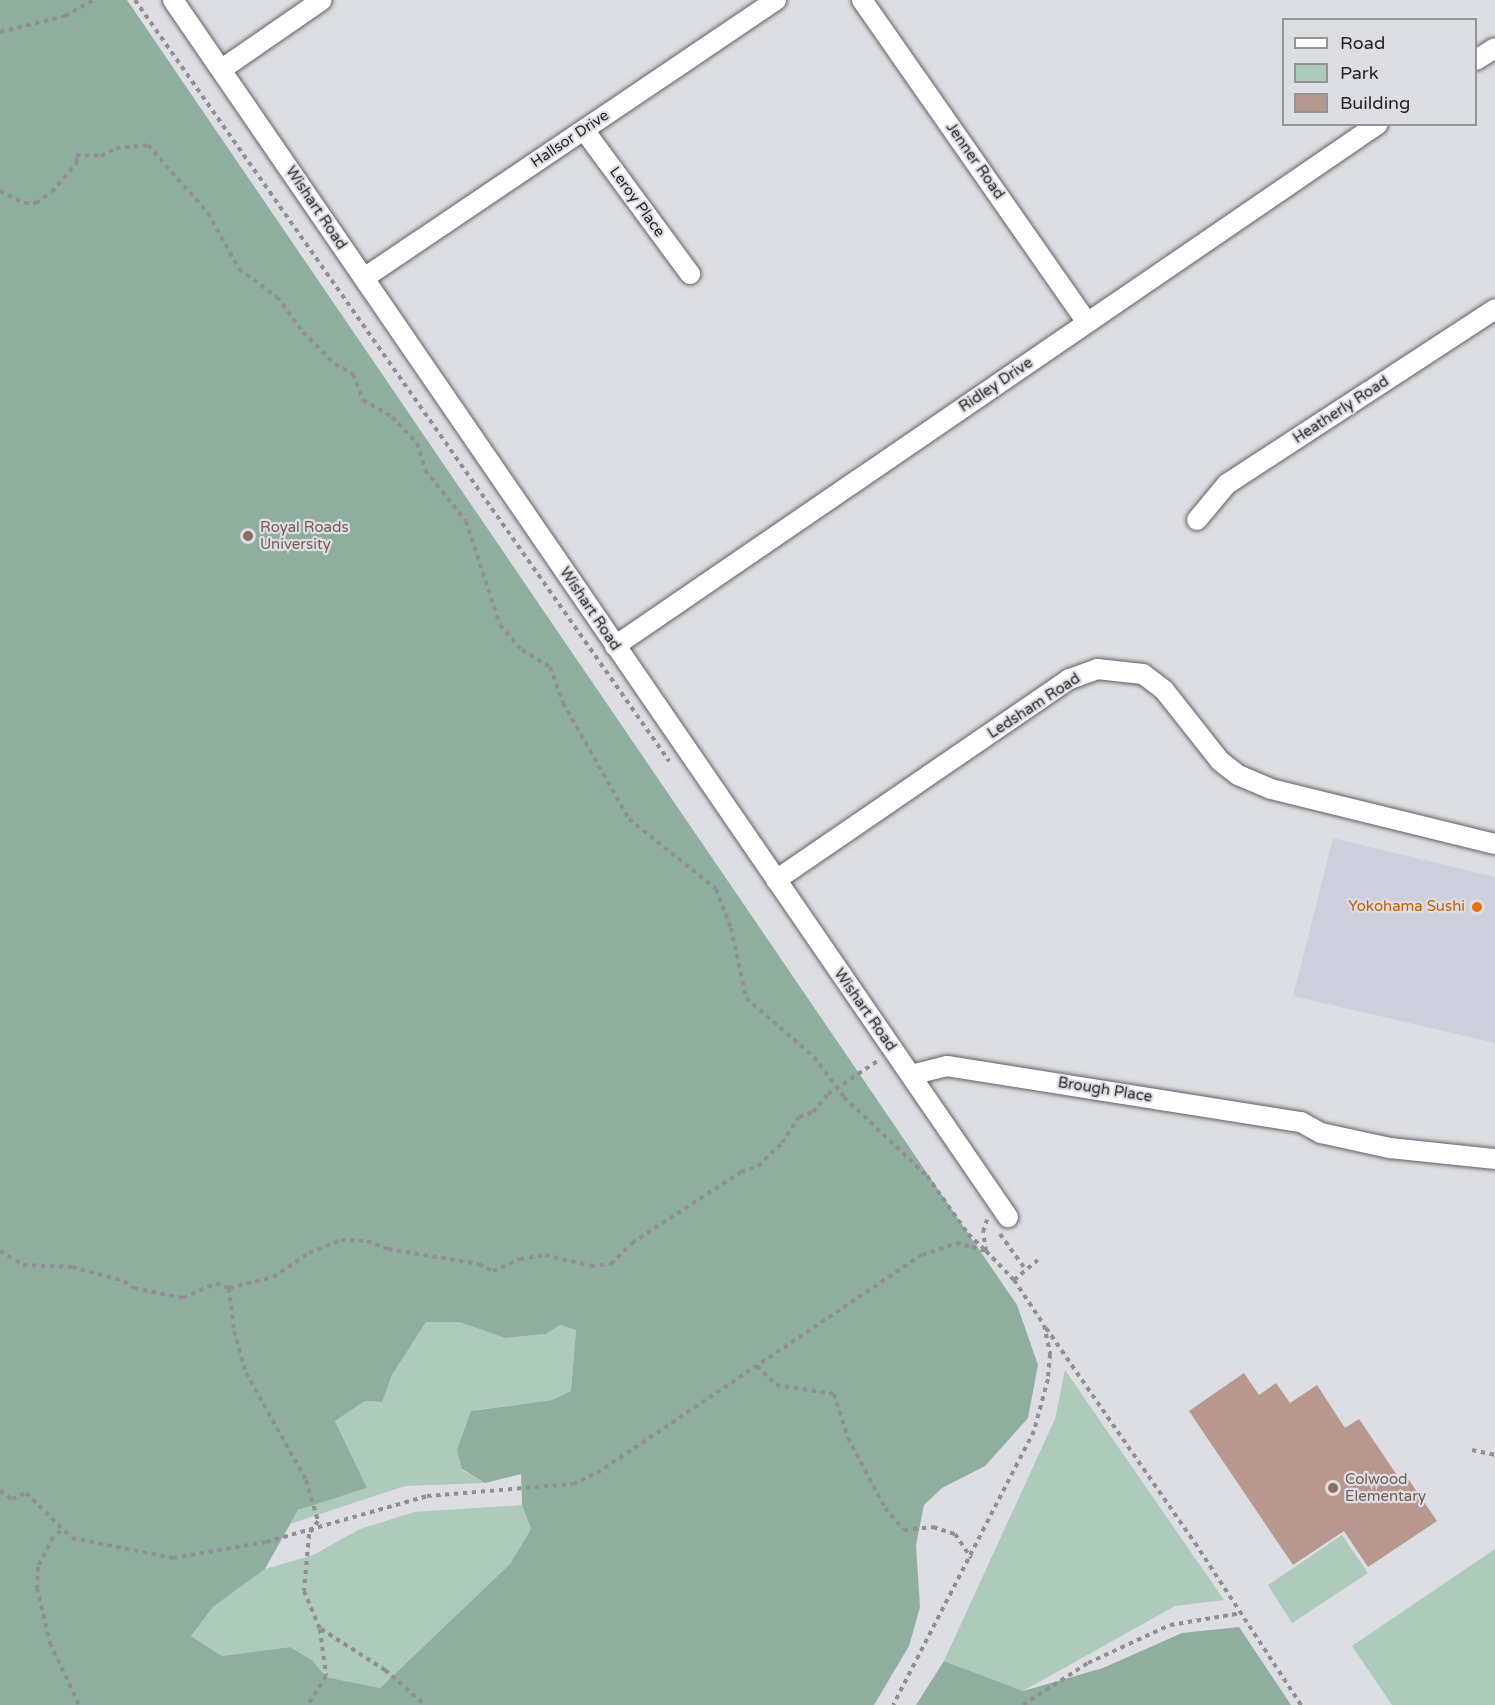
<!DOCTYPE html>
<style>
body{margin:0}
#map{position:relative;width:1495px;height:1705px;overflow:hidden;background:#dddee3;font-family:"Varela Round",sans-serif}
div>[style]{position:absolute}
.built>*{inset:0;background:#ced1dd}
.green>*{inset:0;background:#adcaba}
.forest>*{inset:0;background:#90ae9e}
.building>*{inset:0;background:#b8988e}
.path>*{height:4px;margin-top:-2px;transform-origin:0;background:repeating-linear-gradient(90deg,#909094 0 4.5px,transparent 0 9px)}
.roads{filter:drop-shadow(0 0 2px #5f6064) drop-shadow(0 0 2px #5f6064)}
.minor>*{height:20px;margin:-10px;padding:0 10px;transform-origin:10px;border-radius:10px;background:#fff}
.dots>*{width:16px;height:16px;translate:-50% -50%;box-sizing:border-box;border:3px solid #dddee3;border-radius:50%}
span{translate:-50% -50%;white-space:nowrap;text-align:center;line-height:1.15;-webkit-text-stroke:4.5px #dddee3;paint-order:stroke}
.street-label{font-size:15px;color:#252527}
.education-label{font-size:15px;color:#785e54}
.left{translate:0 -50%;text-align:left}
.food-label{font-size:15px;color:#c56008}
.right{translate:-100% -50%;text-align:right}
.legend{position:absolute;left:1282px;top:18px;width:195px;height:108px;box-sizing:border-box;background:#dddee3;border:2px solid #939498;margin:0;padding:8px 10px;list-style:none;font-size:18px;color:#252527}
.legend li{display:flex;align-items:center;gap:12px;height:30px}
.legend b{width:30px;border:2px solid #939498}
</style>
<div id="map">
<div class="built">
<div style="clip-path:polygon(1333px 838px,1495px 877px,1495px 1043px,1293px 996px)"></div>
</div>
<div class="green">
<div style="clip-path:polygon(426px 1322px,459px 1322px,505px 1338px,546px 1334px,560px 1325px,576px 1330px,571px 1391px,552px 1400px,476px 1410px,462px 1470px,485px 1483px,405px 1486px,290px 1524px,298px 1510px,367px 1488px,335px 1421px,365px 1401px,382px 1402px,392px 1375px)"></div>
<div style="clip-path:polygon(1065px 1370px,1224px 1600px,1175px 1606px,1023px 1691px,944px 1661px,1055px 1419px)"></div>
<div style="clip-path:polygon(522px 1505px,531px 1529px,510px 1564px,380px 1688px,326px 1677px,312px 1660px,290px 1647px,222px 1656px,191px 1636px,213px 1607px,265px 1569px,313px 1555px,360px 1529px,414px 1512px)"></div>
<div style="clip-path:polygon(1342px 1535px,1368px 1573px,1292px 1623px,1268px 1585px)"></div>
<div style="clip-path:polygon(1495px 1549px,1495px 1705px,1392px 1705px,1352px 1646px)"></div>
</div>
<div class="forest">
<div style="clip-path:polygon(evenodd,0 0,127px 0,1017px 1305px,1038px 1365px,1028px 1418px,985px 1466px,942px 1488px,924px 1505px,916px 1545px,920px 1607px,909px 1646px,874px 1705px,0 1705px,0 0,426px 1322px,459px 1322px,505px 1338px,546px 1334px,560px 1325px,576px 1330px,571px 1391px,552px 1400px,471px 1411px,457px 1450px,462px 1469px,485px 1483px,521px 1474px,522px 1505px,531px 1529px,510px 1564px,380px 1688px,326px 1677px,312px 1660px,290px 1647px,222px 1656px,191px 1636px,213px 1607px,265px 1569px,298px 1510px,367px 1488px,335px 1421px,365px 1401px,382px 1402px,392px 1375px,426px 1322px)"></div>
<div style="clip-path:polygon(1239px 1627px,1291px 1705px,916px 1705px,944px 1661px,1023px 1691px,1103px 1668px,1182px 1633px)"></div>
</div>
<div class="building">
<div style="clip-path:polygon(1244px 1373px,1259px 1395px,1276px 1383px,1290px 1403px,1317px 1385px,1345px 1428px,1359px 1419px,1401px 1481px,1407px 1477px,1437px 1521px,1368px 1567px,1344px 1531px,1293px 1565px,1189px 1411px)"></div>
</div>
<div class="path">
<div style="left:135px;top:0;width:930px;rotate:54.94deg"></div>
<div style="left:0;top:32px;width:67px;rotate:-13.8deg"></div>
<div style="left:65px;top:16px;width:33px;rotate:-29deg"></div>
<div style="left:0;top:191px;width:27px;rotate:27deg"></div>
<div style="left:24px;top:203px;width:12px"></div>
<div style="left:36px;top:203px;width:19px;rotate:-35deg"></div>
<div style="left:52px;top:192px;width:39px;rotate:-50deg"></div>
<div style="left:77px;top:162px;width:7px;rotate:-98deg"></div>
<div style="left:76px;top:155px;width:25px;rotate:2deg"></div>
<div style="left:101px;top:156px;width:17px;rotate:-28deg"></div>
<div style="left:116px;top:148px;width:32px;rotate:-5deg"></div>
<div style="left:148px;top:145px;width:91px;rotate:48.6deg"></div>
<div style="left:208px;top:213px;width:64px;rotate:61deg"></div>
<div style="left:239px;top:269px;width:47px;rotate:36.4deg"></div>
<div style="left:277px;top:297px;width:44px;rotate:53.4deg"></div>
<div style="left:303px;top:332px;width:45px;rotate:45deg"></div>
<div style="left:335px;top:364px;width:21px;rotate:29deg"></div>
<div style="left:353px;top:374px;width:28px;rotate:69deg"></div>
<div style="left:363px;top:400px;width:34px;rotate:30deg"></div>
<div style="left:392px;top:417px;width:36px;rotate:46deg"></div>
<div style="left:417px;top:443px;width:28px;rotate:73deg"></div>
<div style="left:425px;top:470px;width:65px;rotate:51.2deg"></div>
<div style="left:466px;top:521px;width:109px;rotate:71.9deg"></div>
<div style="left:500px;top:625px;width:33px;rotate:49deg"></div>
<div style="left:522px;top:650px;width:33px;rotate:31deg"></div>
<div style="left:550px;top:667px;width:38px;rotate:70deg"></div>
<div style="left:563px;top:703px;width:133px;rotate:60.4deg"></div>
<div style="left:629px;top:819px;width:112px;rotate:38.8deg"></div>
<div style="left:716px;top:889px;width:42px;rotate:69deg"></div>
<div style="left:731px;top:928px;width:72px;rotate:77.9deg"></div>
<div style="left:746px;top:998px;width:90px;rotate:40.9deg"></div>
<div style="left:814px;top:1057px;width:50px;rotate:53.1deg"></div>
<div style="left:844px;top:1097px;width:115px;rotate:43.6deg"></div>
<div style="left:927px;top:1176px;width:71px;rotate:54.7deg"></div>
<div style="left:968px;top:1234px;width:25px;rotate:43deg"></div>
<div style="left:1000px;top:1234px;width:44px;rotate:54.2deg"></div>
<div style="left:0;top:1251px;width:27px;rotate:31deg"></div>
<div style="left:23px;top:1265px;width:49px;rotate:2.3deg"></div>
<div style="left:72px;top:1267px;width:54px;rotate:15.1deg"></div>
<div style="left:124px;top:1281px;width:12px;rotate:35deg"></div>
<div style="left:134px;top:1288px;width:50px;rotate:11.5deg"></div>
<div style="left:183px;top:1298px;width:36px;rotate:-24deg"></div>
<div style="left:216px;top:1283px;width:14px;rotate:21deg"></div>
<div style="left:229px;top:1288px;width:45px;rotate:-14deg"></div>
<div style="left:273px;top:1277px;width:43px;rotate:-33.7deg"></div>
<div style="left:309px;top:1253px;width:35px;rotate:-22deg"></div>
<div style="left:341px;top:1240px;width:26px;rotate:2deg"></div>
<div style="left:367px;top:1241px;width:22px;rotate:21deg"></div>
<div style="left:388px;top:1249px;width:92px;rotate:9.4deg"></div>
<div style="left:479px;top:1264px;width:16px;rotate:27deg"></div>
<div style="left:493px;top:1271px;width:30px;rotate:-24deg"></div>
<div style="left:520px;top:1259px;width:25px;rotate:-9deg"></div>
<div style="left:545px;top:1255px;width:47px;rotate:13.4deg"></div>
<div style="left:591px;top:1266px;width:20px;rotate:-6deg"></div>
<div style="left:611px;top:1264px;width:30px;rotate:-45deg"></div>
<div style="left:632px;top:1243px;width:130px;rotate:-33.1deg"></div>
<div style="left:741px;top:1172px;width:18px;rotate:-19deg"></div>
<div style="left:758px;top:1166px;width:33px;rotate:-44deg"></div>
<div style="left:782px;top:1143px;width:31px;rotate:-57deg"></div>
<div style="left:799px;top:1117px;width:15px;rotate:-20deg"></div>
<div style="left:813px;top:1112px;width:23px;rotate:-50deg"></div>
<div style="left:828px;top:1094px;width:61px;rotate:-33.7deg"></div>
<div style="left:986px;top:1251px;width:19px;rotate:-99deg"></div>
<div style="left:983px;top:1232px;width:13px;rotate:-72deg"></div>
<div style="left:1014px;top:1280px;width:31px;rotate:-40deg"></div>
<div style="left:229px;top:1288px;width:43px;rotate:83.4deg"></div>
<div style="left:234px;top:1331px;width:44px;rotate:74.1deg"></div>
<div style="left:246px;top:1373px;width:123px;rotate:60.7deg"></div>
<div style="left:306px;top:1480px;width:43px;rotate:73.7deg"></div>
<div style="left:318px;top:1521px;width:16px;rotate:125deg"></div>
<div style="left:309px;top:1534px;width:57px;rotate:95deg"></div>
<div style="left:304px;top:1591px;width:41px;rotate:67.2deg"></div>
<div style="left:320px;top:1629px;width:47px;rotate:82.7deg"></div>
<div style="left:326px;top:1676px;width:34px;rotate:122deg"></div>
<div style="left:1046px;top:1328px;width:262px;rotate:55.3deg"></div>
<div style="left:1195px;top:1543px;width:194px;rotate:56.8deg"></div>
<div style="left:757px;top:1366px;width:27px;rotate:45deg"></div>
<div style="left:776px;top:1385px;width:59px;rotate:8.8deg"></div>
<div style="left:834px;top:1394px;width:46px;rotate:72.3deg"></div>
<div style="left:848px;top:1438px;width:79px;rotate:62.1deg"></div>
<div style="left:885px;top:1508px;width:29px;rotate:49deg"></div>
<div style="left:904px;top:1530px;width:29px;rotate:-6deg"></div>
<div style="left:933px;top:1527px;width:23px;rotate:18deg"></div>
<div style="left:955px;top:1534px;width:29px;rotate:56deg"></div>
<div style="left:1472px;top:1450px;width:24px;rotate:12deg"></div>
<div style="left:0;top:1491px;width:14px;rotate:34deg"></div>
<div style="left:12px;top:1499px;width:15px;rotate:-23deg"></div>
<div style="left:26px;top:1493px;width:64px;rotate:44.4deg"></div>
<div style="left:72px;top:1538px;width:103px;rotate:11.2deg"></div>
<div style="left:173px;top:1558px;width:94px;rotate:-9.8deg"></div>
<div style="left:266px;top:1542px;width:167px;rotate:-15.9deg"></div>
<div style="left:427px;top:1496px;width:146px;rotate:-4.7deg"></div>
<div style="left:573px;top:1484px;width:26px;rotate:-25deg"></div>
<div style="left:597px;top:1473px;width:391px;rotate:-33.9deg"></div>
<div style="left:922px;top:1255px;width:36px;rotate:-19deg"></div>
<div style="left:956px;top:1243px;width:16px;rotate:14deg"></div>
<div style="left:972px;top:1247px;width:15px;rotate:16deg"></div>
<div style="left:986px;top:1251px;width:40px;rotate:46deg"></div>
<div style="left:1014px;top:1280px;width:54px;rotate:56.3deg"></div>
<div style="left:1044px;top:1325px;width:30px;rotate:78deg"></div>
<div style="left:1050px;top:1354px;width:25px;rotate:95deg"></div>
<div style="left:1048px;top:1379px;width:54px;rotate:105.1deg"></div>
<div style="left:1034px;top:1431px;width:308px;rotate:117.2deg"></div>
<div style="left:61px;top:1531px;width:10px;rotate:143deg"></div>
<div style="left:53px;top:1537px;width:34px;rotate:117deg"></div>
<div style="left:38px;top:1567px;width:21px;rotate:93deg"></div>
<div style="left:37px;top:1588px;width:57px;rotate:76.7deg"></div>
<div style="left:50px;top:1643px;width:68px;rotate:64.9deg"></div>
<div style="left:321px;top:1629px;width:76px;rotate:32.6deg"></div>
<div style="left:385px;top:1670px;width:53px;rotate:41.2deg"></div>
<div style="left:1023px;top:1705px;width:77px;rotate:-32.9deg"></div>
<div style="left:1088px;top:1663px;width:90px;rotate:-24.9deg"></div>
<div style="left:1170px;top:1625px;width:73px;rotate:-9.5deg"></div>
</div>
<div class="roads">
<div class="minor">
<div style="left:173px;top:0;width:1476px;rotate:55.55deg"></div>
<div style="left:862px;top:0;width:393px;rotate:55.1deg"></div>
<div style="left:1476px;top:60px;width:22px;rotate:-32deg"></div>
<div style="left:222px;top:69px;width:121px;rotate:-34.6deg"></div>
<div style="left:584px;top:130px;width:179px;rotate:53.6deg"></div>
<div style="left:364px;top:278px;width:497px;rotate:-34deg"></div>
<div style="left:1197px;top:520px;width:47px;rotate:-50.2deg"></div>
<div style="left:1227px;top:484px;width:320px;rotate:-33.1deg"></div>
<div style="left:615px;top:646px;width:924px;rotate:-34.38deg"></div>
<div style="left:776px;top:880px;width:356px;rotate:-34.4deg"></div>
<div style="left:1070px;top:679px;width:29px;rotate:-20deg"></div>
<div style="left:1097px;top:669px;width:46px;rotate:6.2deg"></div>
<div style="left:1143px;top:674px;width:26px;rotate:37deg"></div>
<div style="left:1164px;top:690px;width:90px;rotate:51.7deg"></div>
<div style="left:1220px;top:761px;width:23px;rotate:38deg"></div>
<div style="left:1238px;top:775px;width:36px;rotate:23deg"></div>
<div style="left:1271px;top:789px;width:231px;rotate:13.8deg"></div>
<div style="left:911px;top:1075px;width:37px;rotate:-14deg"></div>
<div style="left:947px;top:1066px;width:358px;rotate:9deg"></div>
<div style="left:1301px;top:1122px;width:23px;rotate:29deg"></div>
<div style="left:1321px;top:1133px;width:71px;rotate:12.3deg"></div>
<div style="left:1390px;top:1148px;width:106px;rotate:6deg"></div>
</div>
</div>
<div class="dots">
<div style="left:248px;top:536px;background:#8d6e63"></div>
<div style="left:1477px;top:907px;background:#e8710a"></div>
<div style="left:1333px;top:1488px;background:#8d6e63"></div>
</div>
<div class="street-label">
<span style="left:570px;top:139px;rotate:-34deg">Hallsor Drive</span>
<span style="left:975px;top:161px;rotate:55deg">Jenner Road</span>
<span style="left:637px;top:202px;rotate:54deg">Leroy Place</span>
<span style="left:316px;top:208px;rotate:56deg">Wishart Road</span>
<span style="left:996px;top:385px;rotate:-34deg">Ridley Drive</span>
<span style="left:1341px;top:410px;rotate:-33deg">Heatherly Road</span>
<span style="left:590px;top:609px;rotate:56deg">Wishart Road</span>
<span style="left:1034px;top:706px;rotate:-33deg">Ledsham Road</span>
<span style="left:865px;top:1010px;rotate:55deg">Wishart Road</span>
<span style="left:1105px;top:1090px;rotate:9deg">Brough Place</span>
</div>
<div class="education-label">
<span class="left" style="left:260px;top:536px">Royal Roads<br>University</span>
<span class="left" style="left:1345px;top:1488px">Colwood<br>Elementary</span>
</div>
<div class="food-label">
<span class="right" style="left:1465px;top:907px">Yokohama Sushi</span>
</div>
<ul class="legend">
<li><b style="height:8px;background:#fff"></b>Road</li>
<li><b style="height:16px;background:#adcaba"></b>Park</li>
<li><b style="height:16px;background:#b8988e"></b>Building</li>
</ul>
</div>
